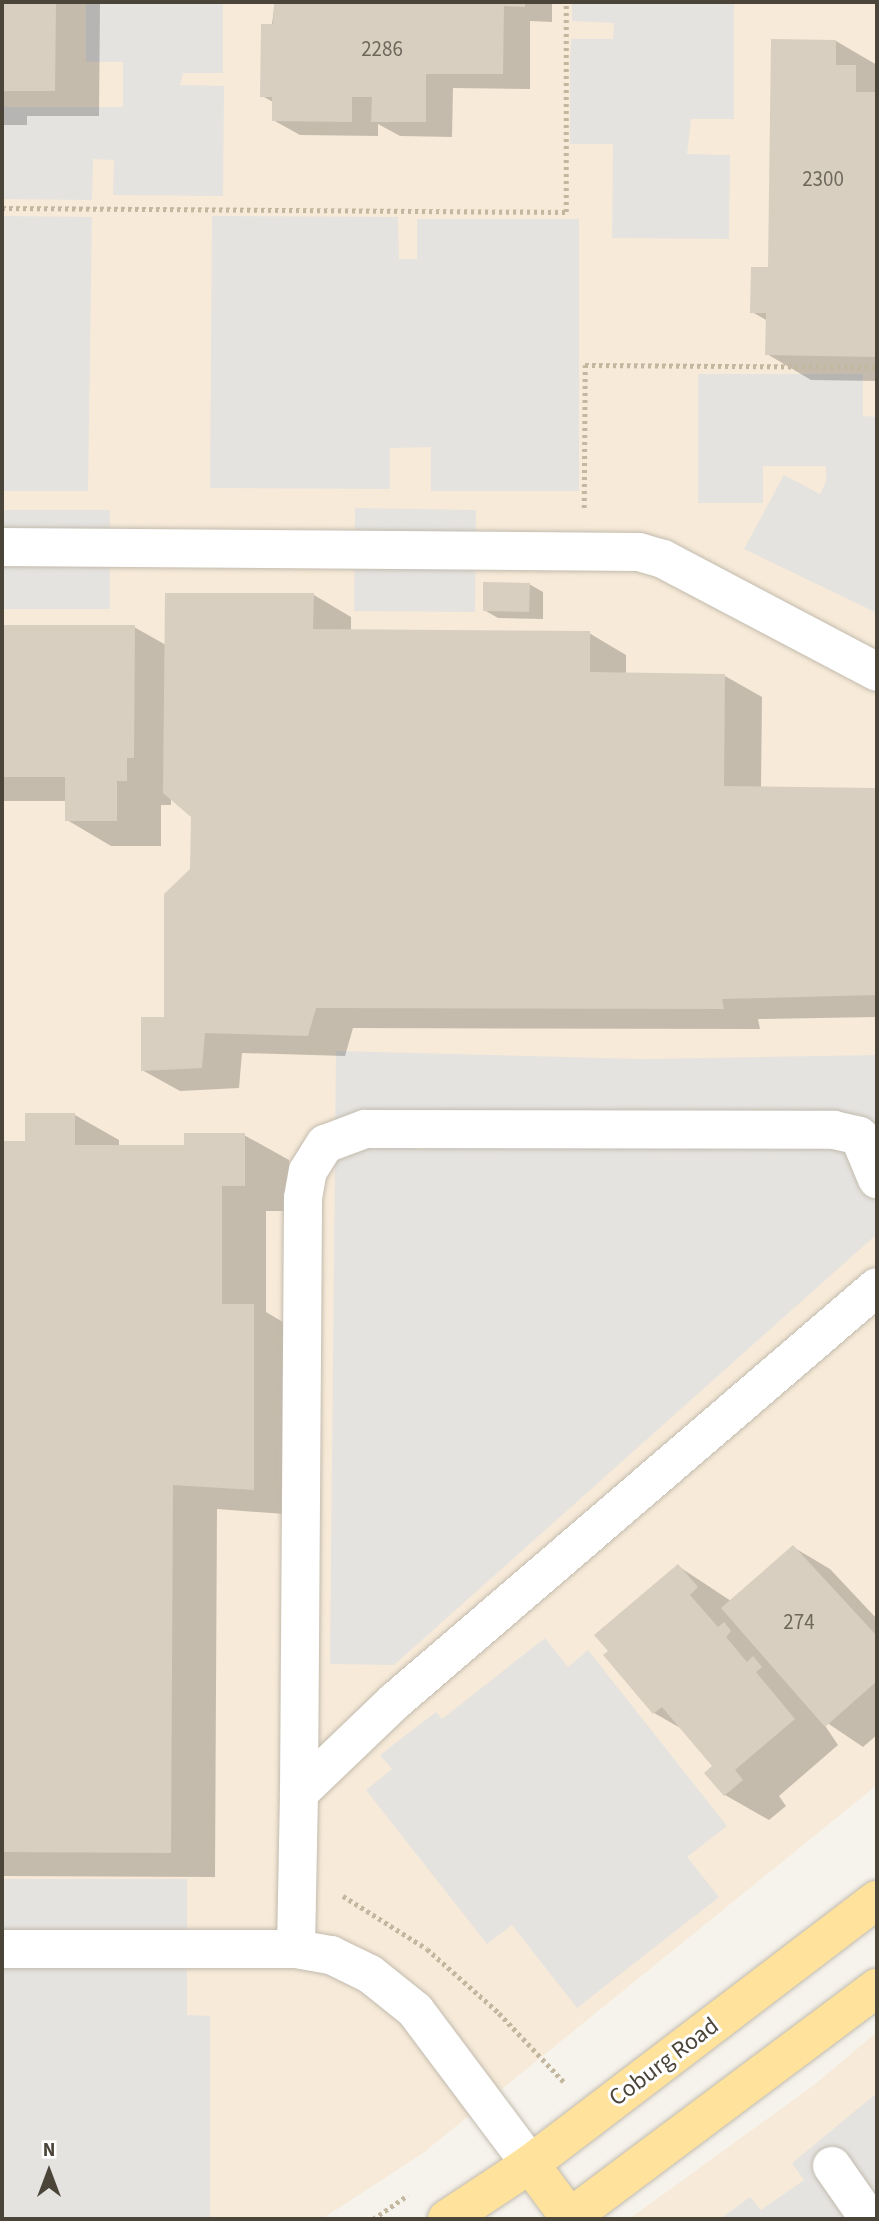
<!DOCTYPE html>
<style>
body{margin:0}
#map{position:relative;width:879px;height:2221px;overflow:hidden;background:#f6f3ec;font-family:"Source Sans 3",sans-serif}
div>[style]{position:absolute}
.commercial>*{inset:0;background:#f7ead8}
.parking>*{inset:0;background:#e5e3e0}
.shadow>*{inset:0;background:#0003}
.building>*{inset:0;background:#d8cfc1}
.path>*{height:4.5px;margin-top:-2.25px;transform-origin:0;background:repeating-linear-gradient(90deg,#c4b79f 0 3.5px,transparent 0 7px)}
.roads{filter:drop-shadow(0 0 2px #c2bbae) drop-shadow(0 0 2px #c2bbae)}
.minor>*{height:38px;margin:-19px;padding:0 19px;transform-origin:19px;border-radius:19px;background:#fff}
.major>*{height:38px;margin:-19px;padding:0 19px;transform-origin:19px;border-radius:19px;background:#ffe39c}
span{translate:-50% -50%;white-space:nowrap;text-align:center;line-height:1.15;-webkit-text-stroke:6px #fff;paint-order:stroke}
.number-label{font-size:21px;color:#6e675b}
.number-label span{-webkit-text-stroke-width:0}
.street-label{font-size:24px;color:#4b4439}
.frame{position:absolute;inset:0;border:4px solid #4b4439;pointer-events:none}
.north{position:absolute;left:14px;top:2137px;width:70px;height:70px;-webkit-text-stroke:5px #fff;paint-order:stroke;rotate:0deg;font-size:19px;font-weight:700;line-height:28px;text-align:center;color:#4b4439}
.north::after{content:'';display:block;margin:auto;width:24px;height:32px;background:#4b4439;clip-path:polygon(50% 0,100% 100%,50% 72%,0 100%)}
</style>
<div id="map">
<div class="commercial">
<div style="clip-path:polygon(2px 2px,877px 2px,877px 1785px,423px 2153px,322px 2219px,2px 2219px)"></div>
<div style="clip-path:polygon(877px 2032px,877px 2219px,629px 2219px,814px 2085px)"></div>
</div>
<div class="parking">
<div style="clip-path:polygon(86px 2px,223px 2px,223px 73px,183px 73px,180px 85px,224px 86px,223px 196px,113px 195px,114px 160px,93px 159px,92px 200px,2px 199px,2px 107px,123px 107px,123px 62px,86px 62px)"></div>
<div style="clip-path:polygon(572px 2px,734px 2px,734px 119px,691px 119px,687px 154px,730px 155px,729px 239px,612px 238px,613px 144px,570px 144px,570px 60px,571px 39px,613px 39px,614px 23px,572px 21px)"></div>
<div style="clip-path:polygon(2px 216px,92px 217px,88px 491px,2px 491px)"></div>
<div style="clip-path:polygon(212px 216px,398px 217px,399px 259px,417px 259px,417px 219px,579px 219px,579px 491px,431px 491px,431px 447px,390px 448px,390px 489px,210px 488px)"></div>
<div style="clip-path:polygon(698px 374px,863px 374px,863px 416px,877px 417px,877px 613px,744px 549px,784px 475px,820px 494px,826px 482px,826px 466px,763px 466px,763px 503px,698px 503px)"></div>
<div style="clip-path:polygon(355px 508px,476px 510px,475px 612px,354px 611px)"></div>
<div style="clip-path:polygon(2px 510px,110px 510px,110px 609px,2px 609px)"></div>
<div style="clip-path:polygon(336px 1051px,642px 1059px,877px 1055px,877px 1234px,394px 1665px,330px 1664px)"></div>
<div style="clip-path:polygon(545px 1638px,568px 1667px,588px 1650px,727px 1826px,687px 1857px,719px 1897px,577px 2008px,512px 1925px,487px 1944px,366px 1790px,392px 1769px,380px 1755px,436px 1712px,442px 1719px)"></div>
<div style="clip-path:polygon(2px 1879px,187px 1879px,187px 2015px,210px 2016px,210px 2218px,2px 2219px)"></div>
<div style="clip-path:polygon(877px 2093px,877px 2219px,720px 2219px,750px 2197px,761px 2210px,804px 2180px,792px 2163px)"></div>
</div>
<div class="shadow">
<div style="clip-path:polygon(2px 2px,100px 2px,99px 116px,27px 116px,27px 125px,2px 125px)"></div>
<div style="clip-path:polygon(275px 2px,552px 2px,552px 22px,530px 21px,530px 89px,453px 88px,452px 137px,400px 136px,378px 124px,378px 136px,300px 135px,273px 120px,273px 102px,262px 96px)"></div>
<div style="clip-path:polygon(773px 41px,836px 41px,877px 65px,877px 381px,811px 380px,767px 354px,768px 321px,752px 312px,770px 268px)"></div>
<div style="clip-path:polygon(529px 584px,543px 592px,543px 619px,498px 618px,484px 610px)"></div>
<div style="clip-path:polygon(314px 595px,351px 617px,351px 631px,589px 633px,626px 655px,626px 674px,725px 676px,762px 697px,761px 789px,877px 790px,877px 1017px,758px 1019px,760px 1029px,353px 1028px,345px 1056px,242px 1053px,239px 1088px,180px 1091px,142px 1070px,166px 1019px,192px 869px,193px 816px,171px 798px,171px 805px,161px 805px,161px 846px,111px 846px,67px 820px,67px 801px,2px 801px,2px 626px,134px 627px,166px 645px)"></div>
<div style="clip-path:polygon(75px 1115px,119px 1140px,119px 1147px,186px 1147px,244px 1135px,289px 1160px,289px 1211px,266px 1211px,266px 1312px,298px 1331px,298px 1515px,217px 1509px,215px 1877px,2px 1876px,2px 1143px,27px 1143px)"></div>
<div style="clip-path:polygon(793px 1547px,830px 1569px,877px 1619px,877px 1735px,863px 1747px,820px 1718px,838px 1745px,779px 1796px,786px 1806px,769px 1820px,725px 1795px,715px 1767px,684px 1730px,654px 1713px,678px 1566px,731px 1601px)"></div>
</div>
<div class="building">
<div style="clip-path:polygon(2px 2px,56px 2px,55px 91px,2px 91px)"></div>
<div style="clip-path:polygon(274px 2px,525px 2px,525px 7px,504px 6px,503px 74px,426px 74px,426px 122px,371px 122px,372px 97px,352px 97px,352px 122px,272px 121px,272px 97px,260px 97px,261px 24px,273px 24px)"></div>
<div style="clip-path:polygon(771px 39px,836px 40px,836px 65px,856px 65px,856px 92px,877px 92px,877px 357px,765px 355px,766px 313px,750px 313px,751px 267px,768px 267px)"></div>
<div style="clip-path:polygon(483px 582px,530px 583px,529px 612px,483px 611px)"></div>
<div style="clip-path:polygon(165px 593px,314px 593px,313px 629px,590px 631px,590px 672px,725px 674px,724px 786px,877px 788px,877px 995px,722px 999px,724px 1009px,316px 1008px,308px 1036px,205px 1033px,202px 1068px,141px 1071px,141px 1017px,164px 1017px,164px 894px,190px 869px,191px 817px,163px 793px)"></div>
<div style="clip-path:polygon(2px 625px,135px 625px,134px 758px,127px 758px,127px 781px,117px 781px,117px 821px,65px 821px,65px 777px,2px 777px)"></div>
<div style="clip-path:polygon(25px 1113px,75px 1113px,75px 1145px,184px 1145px,184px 1133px,245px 1133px,245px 1186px,222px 1186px,222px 1304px,254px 1304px,254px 1490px,173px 1485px,171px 1853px,2px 1852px,2px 1141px,25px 1141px)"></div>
<div style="clip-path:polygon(793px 1545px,877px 1636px,877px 1681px,825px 1727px,721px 1608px)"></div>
<div style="clip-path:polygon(678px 1564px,698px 1587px,690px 1595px,718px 1627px,724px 1622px,731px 1631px,726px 1637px,747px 1662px,753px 1656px,762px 1667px,756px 1672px,795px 1719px,735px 1770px,743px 1780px,724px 1796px,704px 1773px,712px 1766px,662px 1707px,653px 1714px,603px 1655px,608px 1651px,594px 1635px)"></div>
</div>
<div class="path">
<div style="left:2px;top:208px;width:564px;rotate:0.41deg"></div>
<div style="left:566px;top:212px;width:210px;rotate:-90deg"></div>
<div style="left:584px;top:508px;width:143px;rotate:-89.6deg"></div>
<div style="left:585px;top:365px;width:292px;rotate:0.4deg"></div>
<div style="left:343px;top:1896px;width:99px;rotate:32.2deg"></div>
<div style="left:427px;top:1949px;width:96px;rotate:41.6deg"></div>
<div style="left:499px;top:2013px;width:96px;rotate:46.7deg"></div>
<div style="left:373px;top:2219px;width:42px;rotate:-34.4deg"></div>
</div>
<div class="roads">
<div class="minor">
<div style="left:2px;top:547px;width:637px;rotate:0.45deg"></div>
<div style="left:639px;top:552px;width:25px;rotate:16deg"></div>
<div style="left:663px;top:559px;width:242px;rotate:27.8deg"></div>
<div style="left:299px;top:1793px;width:595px;rotate:-89.61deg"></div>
<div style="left:303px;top:1198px;width:27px;rotate:-80deg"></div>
<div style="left:308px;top:1171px;width:32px;rotate:-58deg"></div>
<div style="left:325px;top:1144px;width:43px;rotate:-20.6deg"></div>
<div style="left:365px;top:1129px;width:469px;rotate:0.1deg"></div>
<div style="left:834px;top:1130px;width:26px;rotate:13deg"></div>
<div style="left:859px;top:1136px;width:47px;rotate:67.3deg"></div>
<div style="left:2px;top:1949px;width:294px"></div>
<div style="left:296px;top:1949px;width:36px;rotate:10deg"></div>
<div style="left:331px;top:1955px;width:43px;rotate:26deg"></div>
<div style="left:370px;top:1974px;width:58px;rotate:38.7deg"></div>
<div style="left:415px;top:2010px;width:192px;rotate:53.2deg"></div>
<div style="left:296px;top:1949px;width:156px;rotate:-88.9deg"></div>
<div style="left:299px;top:1793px;width:133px;rotate:-43.8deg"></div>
<div style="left:395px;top:1701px;width:635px;rotate:-40.66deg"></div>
<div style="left:832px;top:2166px;width:65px;rotate:55.1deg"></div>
</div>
<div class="major">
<div style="left:530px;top:2164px;width:67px;rotate:53.5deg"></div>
<div style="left:447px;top:2219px;width:100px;rotate:-33.5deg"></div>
<div style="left:530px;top:2164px;width:436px;rotate:-37.3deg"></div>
<div style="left:568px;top:2219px;width:386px;rotate:-36.8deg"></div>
</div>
</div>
<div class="number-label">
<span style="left:382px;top:49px">2286</span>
<span style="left:823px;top:179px">2300</span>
<span style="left:799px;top:1622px">274</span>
</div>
<div class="street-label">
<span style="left:664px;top:2062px;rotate:-37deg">Coburg Road</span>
</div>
<div class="frame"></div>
<div class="north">N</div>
</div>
